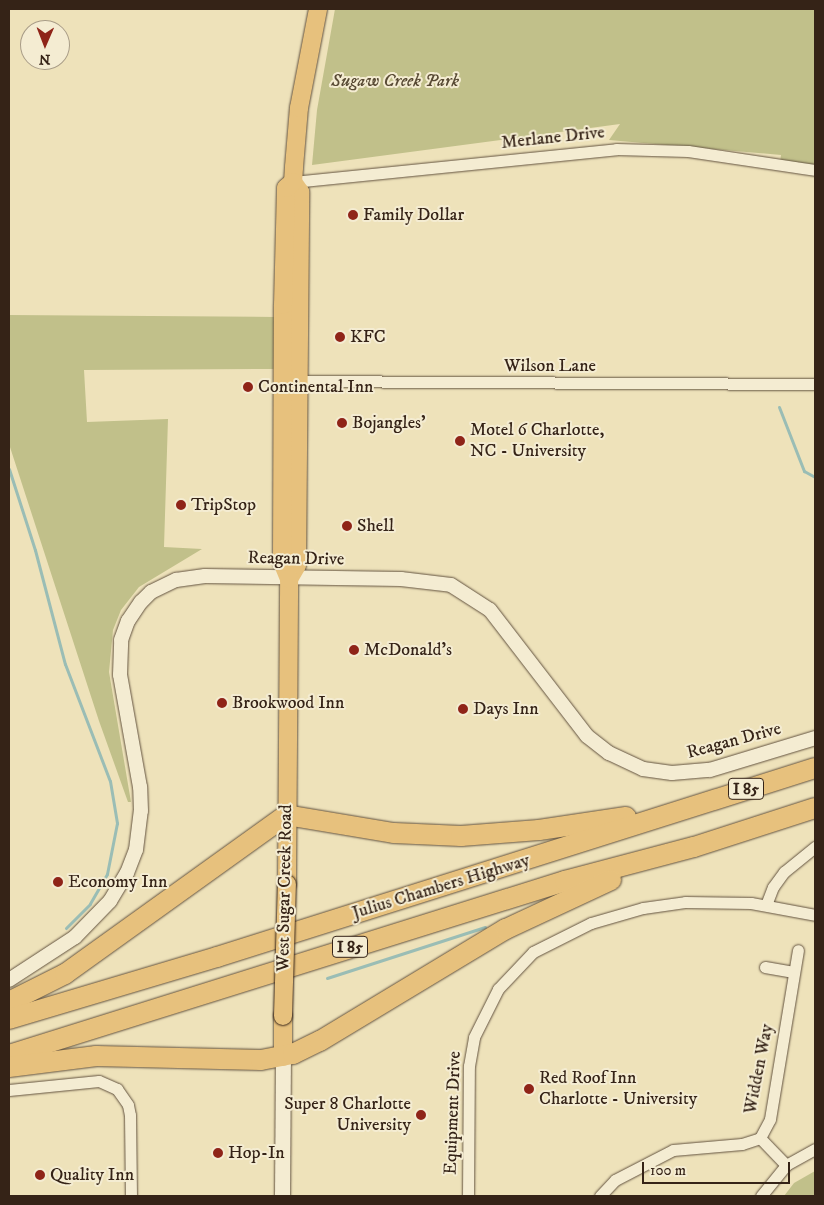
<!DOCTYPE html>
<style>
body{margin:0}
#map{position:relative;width:824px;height:1205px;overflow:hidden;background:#eee2ba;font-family:"IM FELL DW Pica",serif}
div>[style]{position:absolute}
.green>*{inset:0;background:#c1c08a}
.stream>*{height:3px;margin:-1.5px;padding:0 1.5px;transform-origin:1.5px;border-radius:1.5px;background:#9abdb5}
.roads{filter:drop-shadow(0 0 1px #635340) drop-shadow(0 0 1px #635340)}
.minor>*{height:11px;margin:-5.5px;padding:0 5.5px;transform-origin:5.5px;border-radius:5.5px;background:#f4ecd2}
.tertiary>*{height:14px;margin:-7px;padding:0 7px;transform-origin:7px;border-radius:7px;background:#f4ecd2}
.secondary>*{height:15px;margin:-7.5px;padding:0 7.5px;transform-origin:7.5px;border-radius:7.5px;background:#f4ecd2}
.primary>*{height:18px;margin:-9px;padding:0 9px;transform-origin:9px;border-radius:9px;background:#e7c17d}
.motorway>*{height:20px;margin:-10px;padding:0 10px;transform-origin:10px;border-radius:10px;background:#e7c17d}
.bridges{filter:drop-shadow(0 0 1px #352317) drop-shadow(0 0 1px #352317)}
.primary-bridge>*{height:18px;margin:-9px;padding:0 9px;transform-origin:9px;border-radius:9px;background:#e7c17d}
.dots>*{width:14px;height:14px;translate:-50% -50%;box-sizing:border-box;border:2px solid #f4ecd2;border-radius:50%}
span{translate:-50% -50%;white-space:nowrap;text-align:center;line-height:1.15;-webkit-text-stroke:4px #f4ecd2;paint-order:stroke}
.shield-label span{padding:1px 4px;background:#f4ecd2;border:1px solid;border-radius:4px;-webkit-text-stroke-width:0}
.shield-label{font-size:16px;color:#352317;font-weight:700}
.park-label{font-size:18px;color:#584a34;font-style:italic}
.street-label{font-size:18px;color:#352317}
.poi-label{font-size:18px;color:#352317}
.left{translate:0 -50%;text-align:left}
.right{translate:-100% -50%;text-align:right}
.frame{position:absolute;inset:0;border:10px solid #352317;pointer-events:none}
.north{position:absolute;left:20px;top:20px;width:50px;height:50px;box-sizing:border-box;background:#f4ecd2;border:1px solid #a89c87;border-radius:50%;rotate:181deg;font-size:14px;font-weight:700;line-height:20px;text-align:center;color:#352317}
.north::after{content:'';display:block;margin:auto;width:18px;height:22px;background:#8f2418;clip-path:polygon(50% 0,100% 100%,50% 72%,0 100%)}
.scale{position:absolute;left:642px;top:1162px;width:148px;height:22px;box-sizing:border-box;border:2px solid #352317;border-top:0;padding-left:6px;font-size:15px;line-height:18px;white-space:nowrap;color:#352317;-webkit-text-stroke:4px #f4ecd2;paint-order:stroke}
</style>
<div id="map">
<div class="green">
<div style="clip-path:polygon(335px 9px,815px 9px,815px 175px,779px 170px,781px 155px,609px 140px,620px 124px,312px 165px,317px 110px)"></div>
<div style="clip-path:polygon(9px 315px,276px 317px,277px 369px,84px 370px,87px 422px,168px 419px,164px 547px,202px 549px,139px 587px,121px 610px,113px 630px,109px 672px,131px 802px,128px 802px,99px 721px,9px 444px)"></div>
<div style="clip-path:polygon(815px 1171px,815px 1196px,784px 1196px,794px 1183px)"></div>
</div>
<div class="stream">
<div style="left:779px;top:407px;width:69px;rotate:68.7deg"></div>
<div style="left:804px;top:471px;width:13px;rotate:29deg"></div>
<div style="left:9px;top:469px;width:85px;rotate:72.2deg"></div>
<div style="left:35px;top:550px;width:118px;rotate:75.3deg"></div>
<div style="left:65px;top:664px;width:125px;rotate:69deg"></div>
<div style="left:110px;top:781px;width:43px;rotate:80.5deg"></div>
<div style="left:117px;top:823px;width:52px;rotate:101.1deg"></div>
<div style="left:107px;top:874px;width:34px;rotate:120deg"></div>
<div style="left:90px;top:904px;width:34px;rotate:135deg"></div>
<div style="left:327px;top:978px;width:166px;rotate:-17.9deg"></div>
</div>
<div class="roads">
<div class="minor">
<div style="left:293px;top:182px;width:325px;rotate:-5.8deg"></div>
<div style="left:616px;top:149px;width:72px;rotate:1.6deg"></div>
<div style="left:688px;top:151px;width:128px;rotate:8.5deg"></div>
<div style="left:292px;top:381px;width:523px;rotate:0.33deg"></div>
<div style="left:766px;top:905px;width:19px;rotate:-69deg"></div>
<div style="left:773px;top:887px;width:19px;rotate:-54deg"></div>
<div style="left:784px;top:872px;width:40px;rotate:-39deg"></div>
<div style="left:765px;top:967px;width:29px;rotate:10deg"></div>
<div style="left:9px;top:1090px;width:90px;rotate:-5.7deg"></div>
<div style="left:99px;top:1081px;width:20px;rotate:24deg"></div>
<div style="left:117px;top:1089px;width:19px;rotate:55deg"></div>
<div style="left:128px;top:1105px;width:10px;rotate:79deg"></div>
<div style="left:130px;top:1115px;width:81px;rotate:89.3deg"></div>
<div style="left:760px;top:1138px;width:37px;rotate:46deg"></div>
<div style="left:468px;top:1196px;width:130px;rotate:-89.6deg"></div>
<div style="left:469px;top:1066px;width:29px;rotate:-80deg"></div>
<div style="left:474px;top:1037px;width:54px;rotate:-63.4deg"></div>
<div style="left:498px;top:989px;width:51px;rotate:-46.6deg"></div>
<div style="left:533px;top:952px;width:65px;rotate:-26.6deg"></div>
<div style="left:591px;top:923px;width:54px;rotate:-16.1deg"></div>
<div style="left:643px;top:908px;width:42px;rotate:-8.1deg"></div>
<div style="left:685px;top:902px;width:66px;rotate:0.9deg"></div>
<div style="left:751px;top:903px;width:65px;rotate:10.6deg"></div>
<div style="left:600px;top:1196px;width:22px;rotate:-47deg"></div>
<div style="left:615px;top:1180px;width:65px;rotate:-27.3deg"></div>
<div style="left:673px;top:1150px;width:69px;rotate:-5deg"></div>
<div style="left:742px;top:1144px;width:19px;rotate:-18deg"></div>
<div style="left:760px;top:1138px;width:21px;rotate:-62deg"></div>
<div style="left:770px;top:1119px;width:171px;rotate:-80.6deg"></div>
<div style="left:761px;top:1196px;width:40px;rotate:-51deg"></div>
<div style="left:786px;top:1165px;width:33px;rotate:-29deg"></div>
</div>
<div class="tertiary">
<div style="left:9px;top:980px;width:79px;rotate:-33.1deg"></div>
<div style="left:75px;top:937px;width:50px;rotate:-45.8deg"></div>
<div style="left:110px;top:901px;width:33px;rotate:-59deg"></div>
<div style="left:127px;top:873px;width:25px;rotate:-69deg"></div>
<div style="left:136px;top:850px;width:39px;rotate:-83deg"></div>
<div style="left:141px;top:811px;width:24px;rotate:-92deg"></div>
<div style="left:140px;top:787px;width:114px;rotate:-100.1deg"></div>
<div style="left:120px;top:675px;width:35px;rotate:-88deg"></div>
<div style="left:121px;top:640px;width:20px;rotate:-70deg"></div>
<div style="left:128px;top:621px;width:23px;rotate:-56deg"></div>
<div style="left:141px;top:602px;width:14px;rotate:-45deg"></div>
<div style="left:151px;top:592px;width:28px;rotate:-26deg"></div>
<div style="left:176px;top:580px;width:29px;rotate:-8deg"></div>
<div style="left:205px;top:576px;width:196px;rotate:0.9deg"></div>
<div style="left:401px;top:579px;width:50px;rotate:6.8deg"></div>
<div style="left:451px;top:585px;width:46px;rotate:32.7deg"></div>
<div style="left:490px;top:610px;width:159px;rotate:52.4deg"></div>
<div style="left:587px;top:736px;width:28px;rotate:38deg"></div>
<div style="left:609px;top:753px;width:38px;rotate:25deg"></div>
<div style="left:643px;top:769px;width:29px;rotate:8deg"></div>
<div style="left:672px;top:773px;width:38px;rotate:-5deg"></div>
<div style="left:710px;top:770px;width:110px;rotate:-16.9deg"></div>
</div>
<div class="secondary">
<div style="left:282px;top:1196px;width:139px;rotate:-89.6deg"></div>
</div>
<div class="primary">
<div style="left:289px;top:579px;width:16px;rotate:-60deg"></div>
<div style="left:297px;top:565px;width:373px;rotate:-89.5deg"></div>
<div style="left:300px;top:192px;width:12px;rotate:-125deg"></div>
<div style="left:293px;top:182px;width:15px;rotate:-86deg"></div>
<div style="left:294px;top:167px;width:59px;rotate:-85.2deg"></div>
<div style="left:299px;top:108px;width:101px;rotate:-79.1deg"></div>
<div style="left:287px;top:884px;width:305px;rotate:-89.6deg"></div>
<div style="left:289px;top:579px;width:18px;rotate:-112deg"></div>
<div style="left:282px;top:562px;width:257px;rotate:-89.8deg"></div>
<div style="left:283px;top:305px;width:117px;rotate:-88.5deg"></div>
<div style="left:286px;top:188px;width:9px;rotate:-41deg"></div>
<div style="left:283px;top:1016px;width:41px;rotate:90deg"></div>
</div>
<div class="motorway">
<div style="left:9px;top:1002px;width:63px;rotate:-26.6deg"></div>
<div style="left:65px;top:974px;width:272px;rotate:-35.7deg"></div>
<div style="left:286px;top:815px;width:109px;rotate:9.5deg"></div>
<div style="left:394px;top:833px;width:67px;rotate:2.6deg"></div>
<div style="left:461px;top:836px;width:78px;rotate:-4.4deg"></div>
<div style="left:539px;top:830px;width:88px;rotate:-8.5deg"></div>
<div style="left:9px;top:1019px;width:217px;rotate:-16.6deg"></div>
<div style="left:217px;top:957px;width:627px;rotate:-17.54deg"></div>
<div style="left:9px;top:1055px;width:583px;rotate:-17.38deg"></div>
<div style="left:565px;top:881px;width:133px;rotate:-14.8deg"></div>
<div style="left:694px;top:847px;width:127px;rotate:-17.9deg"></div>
<div style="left:9px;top:1067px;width:88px;rotate:-7.2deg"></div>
<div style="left:96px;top:1056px;width:165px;rotate:1.4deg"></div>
<div style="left:261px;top:1060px;width:33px;rotate:-11deg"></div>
<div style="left:293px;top:1054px;width:30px;rotate:-26deg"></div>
<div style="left:320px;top:1041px;width:217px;rotate:-31.1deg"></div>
<div style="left:506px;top:929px;width:116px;rotate:-25deg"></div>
</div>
</div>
<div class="bridges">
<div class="primary-bridge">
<div style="left:283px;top:1016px;width:132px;rotate:-88.3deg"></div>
</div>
</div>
<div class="dots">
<div style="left:353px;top:215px;background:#8f2418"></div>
<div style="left:340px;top:337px;background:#8f2418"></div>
<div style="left:248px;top:387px;background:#8f2418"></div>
<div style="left:342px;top:423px;background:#8f2418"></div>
<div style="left:460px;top:441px;background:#8f2418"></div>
<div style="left:181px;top:505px;background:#8f2418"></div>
<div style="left:347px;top:526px;background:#8f2418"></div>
<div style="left:354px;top:650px;background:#8f2418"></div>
<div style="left:222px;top:703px;background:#8f2418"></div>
<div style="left:463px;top:709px;background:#8f2418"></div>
<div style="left:58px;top:882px;background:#8f2418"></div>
<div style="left:529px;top:1089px;background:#8f2418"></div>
<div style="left:421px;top:1115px;background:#8f2418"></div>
<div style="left:218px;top:1153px;background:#8f2418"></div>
<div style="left:40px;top:1175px;background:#8f2418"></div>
</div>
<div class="shield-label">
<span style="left:746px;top:789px">I 85</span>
<span style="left:350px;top:947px">I 85</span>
</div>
<div class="park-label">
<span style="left:395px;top:81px">Sugaw Creek Park</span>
</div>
<div class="street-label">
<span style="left:553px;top:138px;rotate:-6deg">Merlane Drive</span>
<span style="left:550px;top:366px">Wilson Lane</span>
<span style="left:296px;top:559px;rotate:1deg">Reagan Drive</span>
<span style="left:734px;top:741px;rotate:-15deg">Reagan Drive</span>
<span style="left:441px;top:887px;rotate:-17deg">Julius Chambers Highway</span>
<span style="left:285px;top:888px;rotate:-89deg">West Sugar Creek Road</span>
<span style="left:759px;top:1069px;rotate:-79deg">Widden Way</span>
<span style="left:453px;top:1113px;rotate:-88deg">Equipment Drive</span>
</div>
<div class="poi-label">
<span class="left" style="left:363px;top:215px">Family Dollar</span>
<span class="left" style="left:350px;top:337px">KFC</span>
<span class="left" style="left:258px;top:387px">Continental Inn</span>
<span class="left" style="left:352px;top:423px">Bojangles'</span>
<span class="left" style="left:470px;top:441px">Motel 6 Charlotte,<br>NC - University</span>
<span class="left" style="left:191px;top:505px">TripStop</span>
<span class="left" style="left:357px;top:526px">Shell</span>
<span class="left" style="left:364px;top:650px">McDonald's</span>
<span class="left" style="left:232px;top:703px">Brookwood Inn</span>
<span class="left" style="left:473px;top:709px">Days Inn</span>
<span class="left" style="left:68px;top:882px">Economy Inn</span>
<span class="left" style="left:539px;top:1089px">Red Roof Inn<br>Charlotte - University</span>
<span class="right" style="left:411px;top:1115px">Super 8 Charlotte<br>University</span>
<span class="left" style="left:228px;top:1153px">Hop-In</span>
<span class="left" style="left:50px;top:1175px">Quality Inn</span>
</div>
<div class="frame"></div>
<div class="north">N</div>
<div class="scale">100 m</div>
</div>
